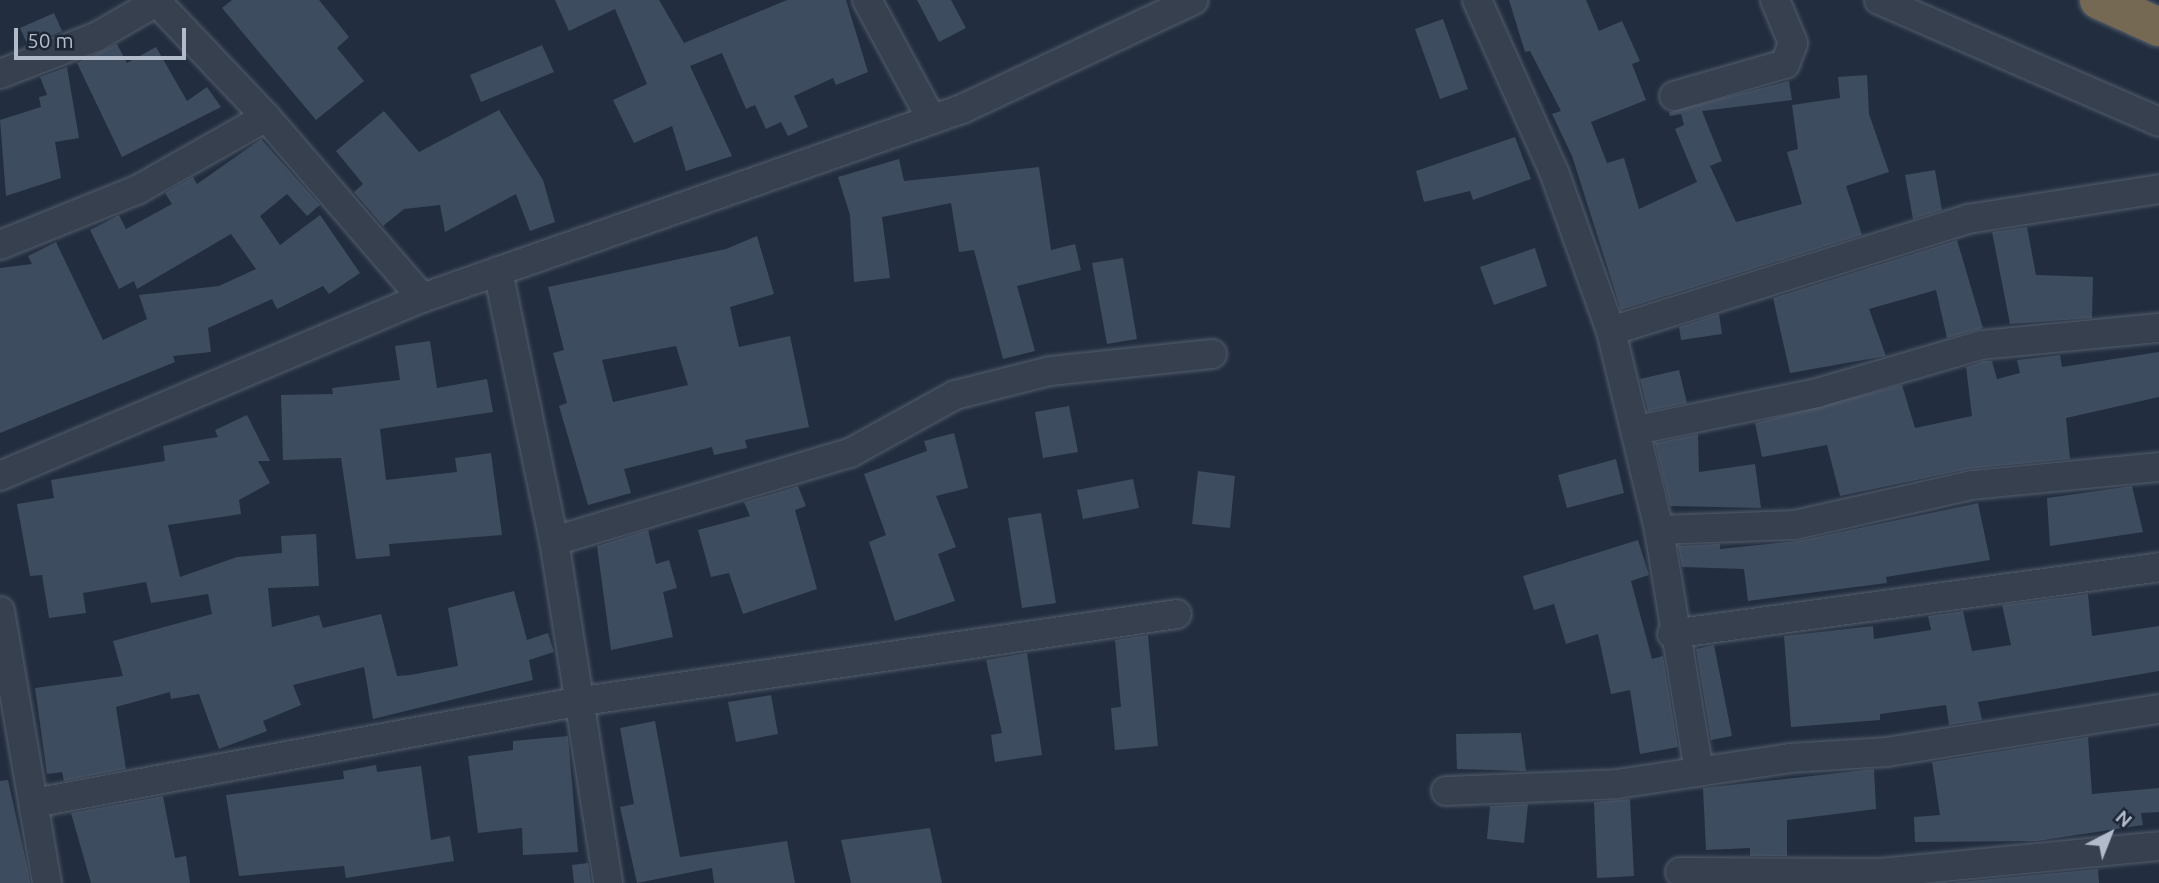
<!DOCTYPE html>
<style>
body{margin:0}
#map{position:relative;width:2159px;height:883px;overflow:hidden;background:#222e3f;font-family:Ubuntu,sans-serif}
div>[style]{position:absolute}
.building>*{inset:0;background:#3e4c5f}
.roads{filter:drop-shadow(0 0 2px #545e6d) drop-shadow(0 0 2px #545e6d)}
.minor>*{height:28px;margin:-14px;padding:0 14px;transform-origin:14px;border-radius:14px;background:#36404f}
.highway>*{height:38px;margin:-19px;padding:0 19px;transform-origin:19px;border-radius:19px;background:#766953}
span{translate:-50% -50%;white-space:nowrap;text-align:center;line-height:1.15;-webkit-text-stroke:5px #1b2534;paint-order:stroke}
.north{position:absolute;left:2075px;top:799px;width:70px;height:70px;-webkit-text-stroke:5px #1b2534;paint-order:stroke;rotate:42deg;font-size:19px;font-weight:700;line-height:28px;text-align:center;color:#b2bbca}
.north::after{content:'';display:block;margin:auto;width:24px;height:32px;background:#b2bbca;clip-path:polygon(50% 0,100% 100%,50% 72%,0 100%)}
.scale{position:absolute;left:14px;top:28px;width:172px;height:32px;box-sizing:border-box;border:4px solid #b2bbca;border-top:0;padding-left:9px;font-size:21px;line-height:24px;white-space:nowrap;color:#b2bbca;-webkit-text-stroke:5px #1b2534;paint-order:stroke}
</style>
<div id="map">
<div class="building">
<div style="clip-path:polygon(232px 0,319px 0,349px 37px,337px 48px,364px 81px,316px 120px,222px 8px)"></div>
<div style="clip-path:polygon(555px 0,659px 0,684px 43px,787px 0,846px 0,868px 72px,836px 85px,833px 78px,794px 96px,808px 127px,788px 136px,781px 122px,766px 129px,755px 105px,746px 109px,722px 53px,690px 66px,732px 156px,686px 171px,672px 126px,634px 143px,613px 100px,647px 84px,615px 9px,569px 31px)"></div>
<div style="clip-path:polygon(917px 0,951px 0,966px 28px,939px 42px)"></div>
<div style="clip-path:polygon(1509px 0,1586px 0,1599px 31px,1622px 21px,1640px 61px,1632px 64px,1646px 100px,1591px 122px,1607px 163px,1624px 158px,1639px 209px,1697px 182px,1675px 129px,1684px 125px,1681px 114px,1670px 116px,1669px 112px,1789px 81px,1792px 100px,1702px 111px,1722px 161px,1710px 166px,1736px 222px,1802px 204px,1787px 152px,1798px 149px,1792px 105px,1840px 98px,1838px 77px,1867px 75px,1869px 114px,1889px 172px,1846px 186px,1862px 235px,1621px 310px,1572px 156px,1552px 114px,1561px 111px,1530px 51px,1525px 52px)"></div>
<div style="clip-path:polygon(54px 13px,62px 31px,28px 46px,20px 28px)"></div>
<div style="clip-path:polygon(1443px 19px,1468px 89px,1440px 99px,1415px 29px)"></div>
<div style="clip-path:polygon(117px 44px,127px 63px,156px 47px,187px 101px,207px 87px,221px 107px,122px 157px,77px 63px)"></div>
<div style="clip-path:polygon(542px 45px,554px 72px,481px 102px,470px 75px)"></div>
<div style="clip-path:polygon(67px 67px,79px 138px,55px 142px,61px 178px,6px 196px,0 120px,41px 107px,39px 97px,47px 95px,40px 77px)"></div>
<div style="clip-path:polygon(499px 110px,543px 180px,555px 222px,530px 231px,516px 194px,445px 232px,440px 205px,404px 209px,383px 226px,354px 192px,363px 184px,336px 151px,384px 111px,419px 152px)"></div>
<div style="clip-path:polygon(1515px 137px,1531px 179px,1473px 200px,1470px 191px,1424px 202px,1416px 171px)"></div>
<div style="clip-path:polygon(261px 139px,320px 205px,307px 216px,287px 194px,260px 216px,280px 245px,320px 215px,360px 273px,329px 294px,323px 286px,277px 309px,272px 299px,208px 328px,211px 352px,173px 356px,175px 362px,0 433px,0 268px,32px 264px,28px 256px,56px 242px,103px 340px,147px 319px,139px 295px,219px 286px,256px 269px,231px 234px,137px 289px,134px 281px,119px 289px,90px 230px,119px 215px,126px 229px,172px 204px,165px 193px,193px 177px,197px 184px)"></div>
<div style="clip-path:polygon(899px 159px,904px 181px,1039px 167px,1051px 250px,1075px 244px,1081px 270px,1017px 286px,1035px 351px,1003px 359px,974px 250px,959px 252px,951px 203px,882px 217px,890px 278px,854px 282px,850px 215px,838px 177px)"></div>
<div style="clip-path:polygon(1935px 170px,1942px 210px,1913px 219px,1905px 175px)"></div>
<div style="clip-path:polygon(2027px 227px,2036px 275px,2093px 277px,2092px 318px,2010px 324px,1992px 232px)"></div>
<div style="clip-path:polygon(evenodd,757px 236px,774px 294px,730px 307px,739px 347px,790px 336px,809px 427px,745px 440px,747px 448px,714px 455px,712px 447px,624px 469px,631px 493px,588px 505px,559px 406px,567px 403px,553px 353px,564px 350px,548px 287px,726px 249px,757px 236px,676px 346px,688px 385px,613px 402px,602px 360px,676px 346px)"></div>
<div style="clip-path:polygon(1957px 240px,1983px 328px,1947px 338px,1936px 290px,1869px 309px,1886px 356px,1790px 373px,1773px 298px)"></div>
<div style="clip-path:polygon(1535px 248px,1547px 286px,1494px 305px,1480px 267px)"></div>
<div style="clip-path:polygon(1123px 258px,1137px 339px,1107px 344px,1092px 263px)"></div>
<div style="clip-path:polygon(1719px 314px,1722px 334px,1681px 340px,1679px 327px)"></div>
<div style="clip-path:polygon(430px 341px,437px 388px,487px 379px,493px 412px,380px 429px,386px 480px,457px 472px,455px 458px,491px 453px,502px 535px,389px 544px,390px 556px,356px 559px,341px 458px,283px 460px,281px 395px,333px 394px,332px 388px,400px 380px,395px 346px)"></div>
<div style="clip-path:polygon(2159px 352px,2159px 397px,2066px 418px,2070px 459px,1969px 469px,1840px 496px,1827px 445px,1762px 457px,1755px 423px,1902px 385px,1915px 428px,1972px 416px,1966px 367px,1984px 361px,1992px 361px,1997px 379px,2020px 373px,2017px 360px,2060px 355px,2062px 367px)"></div>
<div style="clip-path:polygon(1679px 370px,1687px 403px,1648px 411px,1640px 379px)"></div>
<div style="clip-path:polygon(1069px 406px,1078px 452px,1043px 458px,1035px 412px)"></div>
<div style="clip-path:polygon(247px 415px,270px 461px,258px 461px,270px 483px,239px 500px,241px 514px,168px 525px,180px 577px,237px 557px,282px 553px,281px 536px,316px 534px,319px 586px,268px 588px,272px 627px,319px 615px,323px 628px,381px 614px,397px 676px,410px 675px,458px 666px,448px 608px,514px 591px,527px 640px,548px 633px,554px 652px,529px 660px,533px 680px,373px 719px,364px 667px,293px 685px,301px 705px,263px 721px,267px 731px,219px 749px,199px 694px,171px 699px,170px 692px,116px 707px,126px 769px,64px 781px,62px 772px,47px 774px,35px 688px,123px 676px,113px 641px,212px 614px,208px 594px,151px 603px,146px 582px,83px 593px,86px 613px,49px 618px,42px 575px,30px 576px,17px 504px,54px 498px,51px 480px,165px 461px,163px 446px,218px 437px,215px 430px)"></div>
<div style="clip-path:polygon(954px 433px,968px 488px,936px 496px,956px 547px,938px 554px,955px 601px,895px 621px,869px 542px,886px 535px,864px 474px,927px 451px,924px 441px)"></div>
<div style="clip-path:polygon(1698px 434px,1699px 472px,1755px 464px,1761px 508px,1670px 506px,1655px 443px)"></div>
<div style="clip-path:polygon(1616px 459px,1624px 493px,1567px 508px,1558px 475px)"></div>
<div style="clip-path:polygon(1198px 471px,1235px 476px,1230px 528px,1192px 524px)"></div>
<div style="clip-path:polygon(1133px 479px,1139px 508px,1083px 519px,1077px 490px)"></div>
<div style="clip-path:polygon(798px 486px,806px 506px,795px 510px,817px 589px,743px 614px,729px 573px,711px 577px,698px 530px,750px 516px,744px 502px)"></div>
<div style="clip-path:polygon(2132px 486px,2143px 532px,2050px 546px,2047px 498px)"></div>
<div style="clip-path:polygon(1978px 503px,1990px 560px,1886px 577px,1887px 583px,1748px 601px,1744px 569px,1682px 567px,1678px 546px,1720px 544px,1720px 549px,1798px 541px)"></div>
<div style="clip-path:polygon(1041px 513px,1056px 603px,1022px 608px,1008px 518px)"></div>
<div style="clip-path:polygon(648px 530px,656px 564px,669px 560px,677px 588px,663px 592px,673px 637px,611px 650px,597px 546px)"></div>
<div style="clip-path:polygon(1638px 540px,1649px 575px,1631px 581px,1652px 659px,1663px 656px,1678px 747px,1640px 754px,1630px 690px,1611px 694px,1598px 634px,1566px 644px,1554px 604px,1534px 610px,1523px 576px)"></div>
<div style="clip-path:polygon(2088px 594px,2092px 636px,2159px 626px,2159px 671px,1978px 702px,1982px 720px,1949px 725px,1946px 705px,1880px 714px,1880px 720px,1791px 727px,1784px 636px,1873px 626px,1874px 639px,1931px 630px,1928px 616px,1963px 611px,1972px 651px,2011px 645px,2002px 605px)"></div>
<div style="clip-path:polygon(1148px 635px,1158px 746px,1115px 750px,1111px 708px,1121px 707px,1115px 640px)"></div>
<div style="clip-path:polygon(1714px 645px,1732px 736px,1711px 740px,1696px 649px)"></div>
<div style="clip-path:polygon(1027px 653px,1042px 755px,995px 762px,991px 735px,1002px 733px,986px 660px)"></div>
<div style="clip-path:polygon(771px 695px,778px 734px,736px 742px,728px 702px)"></div>
<div style="clip-path:polygon(655px 721px,680px 857px,787px 841px,795px 883px,714px 883px,712px 868px,637px 883px,620px 807px,634px 804px,620px 728px)"></div>
<div style="clip-path:polygon(1521px 733px,1526px 771px,1457px 769px,1456px 734px)"></div>
<div style="clip-path:polygon(568px 736px,578px 852px,523px 855px,522px 828px,478px 833px,468px 756px,513px 750px,513px 741px)"></div>
<div style="clip-path:polygon(2088px 737px,2092px 794px,2159px 788px,2159px 812px,2141px 813px,2143px 825px,2037px 841px,1915px 842px,1914px 817px,1940px 815px,1932px 762px)"></div>
<div style="clip-path:polygon(376px 765px,377px 772px,421px 766px,431px 840px,450px 836px,454px 861px,346px 878px,344px 866px,239px 876px,226px 795px,344px 779px,343px 771px)"></div>
<div style="clip-path:polygon(1874px 769px,1876px 809px,1787px 820px,1787px 856px,1750px 856px,1750px 848px,1706px 850px,1703px 788px)"></div>
<div style="clip-path:polygon(8px 780px,28px 870px,30px 883px,0 883px,0 781px)"></div>
<div style="clip-path:polygon(163px 796px,175px 858px,186px 856px,190px 883px,91px 883px,71px 813px)"></div>
<div style="clip-path:polygon(1630px 799px,1634px 876px,1597px 878px,1594px 802px)"></div>
<div style="clip-path:polygon(1528px 804px,1524px 843px,1487px 839px,1490px 806px)"></div>
<div style="clip-path:polygon(930px 828px,942px 883px,851px 883px,841px 840px)"></div>
<div style="clip-path:polygon(588px 863px,591px 883px,574px 883px,572px 865px)"></div>
<div style="clip-path:polygon(2098px 869px,2099px 883px,1949px 883px)"></div>
</div>
<div class="roads">
<div class="minor">
<div style="left:155px;top:0;width:161px;rotate:46.5deg"></div>
<div style="left:266px;top:117px;width:239px;rotate:49.2deg"></div>
<div style="left:867px;top:0;width:136px;rotate:61.6deg"></div>
<div style="left:1477px;top:0;width:188px;rotate:65.9deg"></div>
<div style="left:1554px;top:172px;width:169px;rotate:70.3deg"></div>
<div style="left:1611px;top:331px;width:205px;rotate:76.4deg"></div>
<div style="left:1659px;top:530px;width:245px;rotate:80.6deg"></div>
<div style="left:1879px;top:0;width:305px;rotate:23.5deg"></div>
<div style="left:0;top:74px;width:103px;rotate:-21.1deg"></div>
<div style="left:96px;top:37px;width:74px;rotate:-30deg"></div>
<div style="left:1674px;top:96px;width:116px;rotate:-16.1deg"></div>
<div style="left:1785px;top:64px;width:22px;rotate:-69deg"></div>
<div style="left:1793px;top:43px;width:47px;rotate:-112.7deg"></div>
<div style="left:0;top:245px;width:148px;rotate:-21.9deg"></div>
<div style="left:137px;top:190px;width:148px;rotate:-29.5deg"></div>
<div style="left:498px;top:271px;width:276px;rotate:78.3deg"></div>
<div style="left:554px;top:541px;width:346px;rotate:81deg"></div>
<div style="left:1611px;top:331px;width:374px;rotate:-17.4deg"></div>
<div style="left:1968px;top:219px;width:193px;rotate:-8.9deg"></div>
<div style="left:1637px;top:430px;width:184px;rotate:-11.6deg"></div>
<div style="left:1817px;top:393px;width:171px;rotate:-16.3deg"></div>
<div style="left:1981px;top:345px;width:179px;rotate:-5.5deg"></div>
<div style="left:0;top:476px;width:458px;rotate:-22.9deg"></div>
<div style="left:422px;top:298px;width:572px;rotate:-19.29deg"></div>
<div style="left:962px;top:109px;width:256px;rotate:-25.2deg"></div>
<div style="left:1659px;top:530px;width:136px;rotate:-2.1deg"></div>
<div style="left:1795px;top:525px;width:181px;rotate:-12.7deg"></div>
<div style="left:1972px;top:485px;width:188px;rotate:-5.5deg"></div>
<div style="left:554px;top:541px;width:309px;rotate:-16.6deg"></div>
<div style="left:850px;top:453px;width:120px;rotate:-28.9deg"></div>
<div style="left:955px;top:395px;width:98px;rotate:-14.2deg"></div>
<div style="left:1050px;top:371px;width:163px;rotate:-6deg"></div>
<div style="left:0;top:611px;width:276px;rotate:80.2deg"></div>
<div style="left:1672px;top:634px;width:492px;rotate:-7.8deg"></div>
<div style="left:1446px;top:791px;width:171px;rotate:-2.3deg"></div>
<div style="left:1617px;top:784px;width:175px;rotate:-8.5deg"></div>
<div style="left:1790px;top:758px;width:97px;rotate:-3.5deg"></div>
<div style="left:1887px;top:752px;width:275px;rotate:-9deg"></div>
<div style="left:34px;top:803px;width:551px;rotate:-10.56deg"></div>
<div style="left:576px;top:702px;width:607px;rotate:-8.33deg"></div>
<div style="left:1680px;top:872px;width:200px;rotate:0.3deg"></div>
<div style="left:1880px;top:873px;width:280px;rotate:-5.5deg"></div>
</div>
<div class="highway">
<div style="left:2099px;top:0;width:66px;rotate:24.2deg"></div>
</div>
</div>
<div class="north">N</div>
<div class="scale">50 m</div>
</div>
